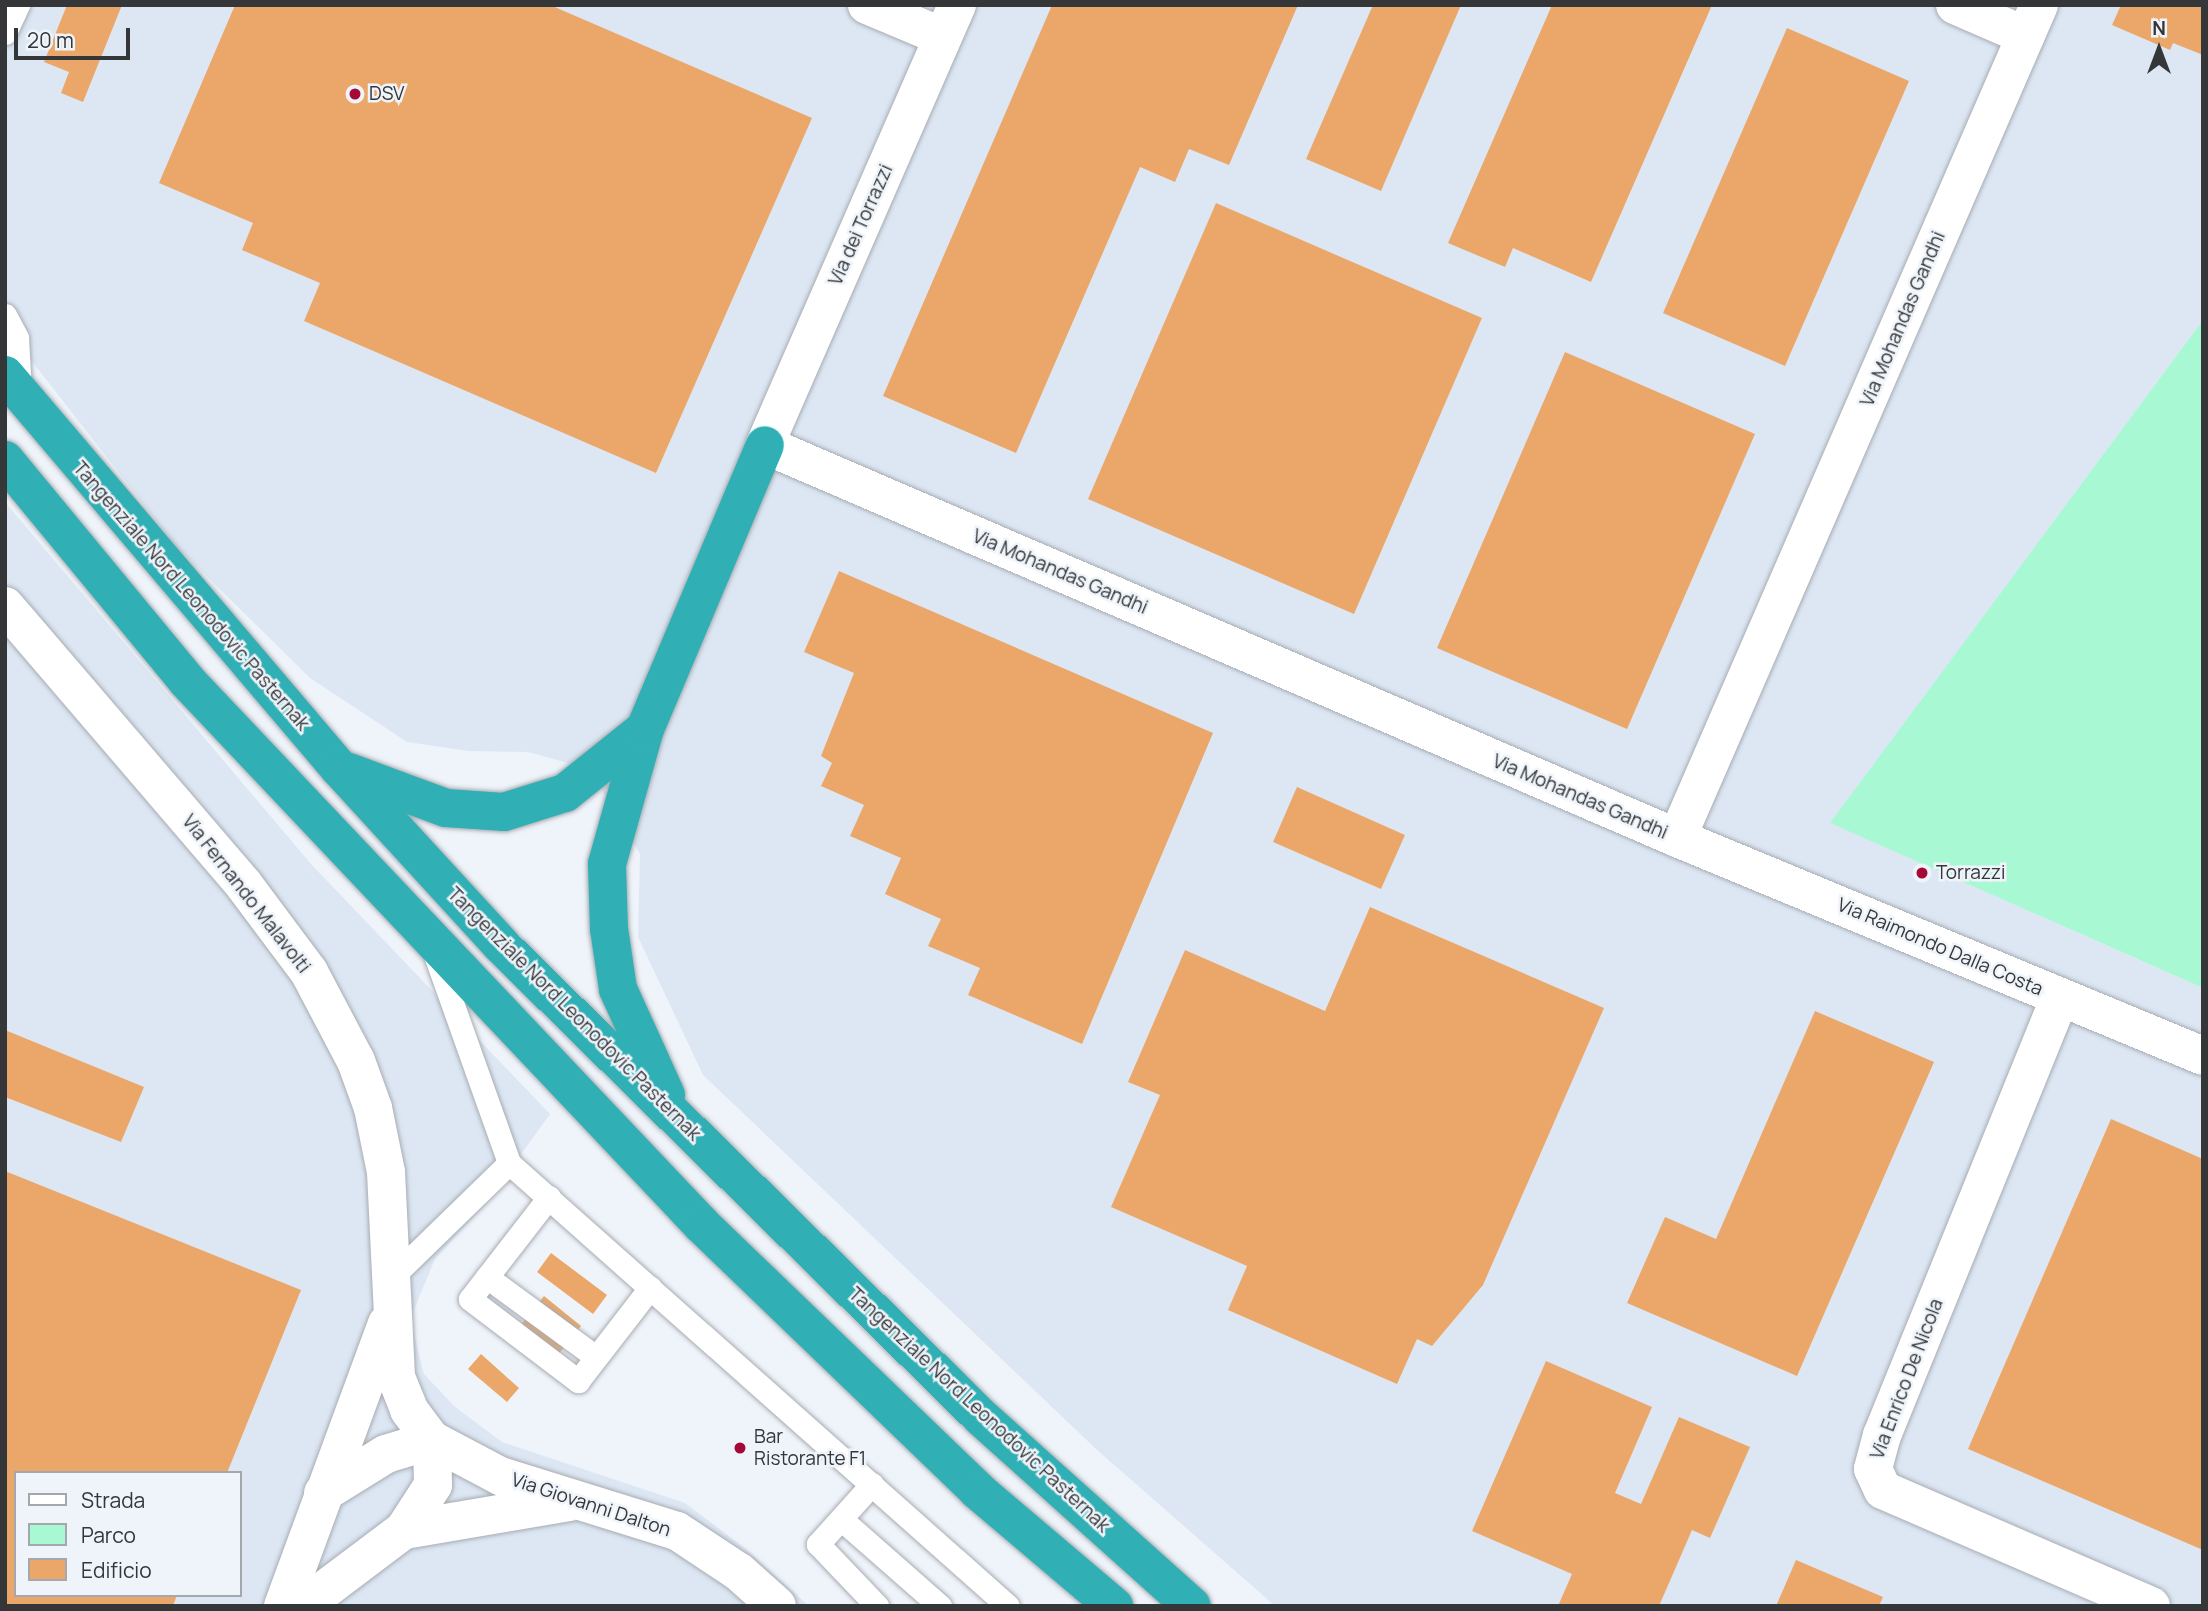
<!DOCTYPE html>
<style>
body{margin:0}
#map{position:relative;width:2208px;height:1611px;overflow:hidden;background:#eff4fa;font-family:Manrope,sans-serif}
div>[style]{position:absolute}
.built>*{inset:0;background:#dde7f4}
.green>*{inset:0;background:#a9f8d4}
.building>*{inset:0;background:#eba769}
.roads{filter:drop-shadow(0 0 2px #a7acb2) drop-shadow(0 0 2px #a7acb2)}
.lane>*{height:23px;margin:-11.5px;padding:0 11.5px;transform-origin:11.5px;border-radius:11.5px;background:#fff}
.street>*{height:38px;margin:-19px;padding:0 19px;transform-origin:19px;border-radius:19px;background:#fff}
.highway>*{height:38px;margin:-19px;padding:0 19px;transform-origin:19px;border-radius:19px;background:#30b0b5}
.dots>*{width:19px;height:19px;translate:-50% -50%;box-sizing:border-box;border:4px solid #eff4fa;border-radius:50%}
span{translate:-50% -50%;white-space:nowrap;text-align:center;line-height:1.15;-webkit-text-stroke:5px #eff4fa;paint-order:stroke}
.poi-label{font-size:19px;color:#343638}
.left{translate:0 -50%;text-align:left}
.street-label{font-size:19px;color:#343638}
.frame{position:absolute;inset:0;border:7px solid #343638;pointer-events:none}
.legend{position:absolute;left:14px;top:1471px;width:228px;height:126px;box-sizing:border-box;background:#eff4fa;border:2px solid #a4a8ac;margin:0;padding:9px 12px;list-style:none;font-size:21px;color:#343638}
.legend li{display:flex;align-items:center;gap:14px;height:35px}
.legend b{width:35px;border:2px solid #a4a8ac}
.north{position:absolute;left:2124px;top:14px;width:70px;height:70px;-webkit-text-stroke:5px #eff4fa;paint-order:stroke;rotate:0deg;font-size:19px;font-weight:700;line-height:28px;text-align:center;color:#343638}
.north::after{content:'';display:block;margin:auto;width:24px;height:32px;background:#343638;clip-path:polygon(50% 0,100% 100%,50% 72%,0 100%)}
.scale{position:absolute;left:14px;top:28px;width:116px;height:32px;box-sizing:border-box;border:4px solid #343638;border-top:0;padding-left:9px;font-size:21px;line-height:24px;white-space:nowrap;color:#343638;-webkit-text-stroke:5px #eff4fa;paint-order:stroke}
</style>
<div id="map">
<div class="built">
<div style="clip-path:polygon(5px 5px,2203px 5px,2203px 320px,1831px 823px,2203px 988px,2203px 1606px,1275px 1606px,1096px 1449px,703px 1075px,638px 937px,640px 854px,589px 769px,528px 752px,468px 751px,407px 742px,310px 678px,177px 547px,5px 327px)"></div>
<div style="clip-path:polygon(evenodd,5px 502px,311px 864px,550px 1114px,483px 1207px,435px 1259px,410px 1319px,424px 1374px,454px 1406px,502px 1442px,685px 1503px,745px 1548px,809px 1606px,5px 1606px,5px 502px,16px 1473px,240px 1473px,240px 1595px,16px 1595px,16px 1473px)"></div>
</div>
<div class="green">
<div style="clip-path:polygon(2203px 320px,2203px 988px,1830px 823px)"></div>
</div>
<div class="building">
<div style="clip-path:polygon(67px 5px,122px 5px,83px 102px,61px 93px,69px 72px,44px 62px)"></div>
<div style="clip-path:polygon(235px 5px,550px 5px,812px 118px,656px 473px,304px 321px,320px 283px,242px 250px,253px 223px,159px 183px)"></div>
<div style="clip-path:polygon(1052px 5px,1298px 5px,1229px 165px,1189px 149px,1175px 182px,1140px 167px,1016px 453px,883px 396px)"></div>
<div style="clip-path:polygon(1373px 5px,1461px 5px,1381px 191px,1306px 159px)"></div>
<div style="clip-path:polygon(1552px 5px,1712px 5px,1591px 282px,1513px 248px,1505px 267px,1448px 243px)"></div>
<div style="clip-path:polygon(2121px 5px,2203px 5px,2203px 55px,2173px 43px,2170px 50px,2112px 25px)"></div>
<div style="clip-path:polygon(1787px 28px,1909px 81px,1785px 366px,1663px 313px)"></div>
<div style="clip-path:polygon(1216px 203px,1482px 318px,1354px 614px,1088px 499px)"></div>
<div style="clip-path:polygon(1565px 352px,1755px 434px,1627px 729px,1437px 648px)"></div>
<div style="clip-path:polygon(839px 571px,1213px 733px,1082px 1044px,968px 995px,980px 968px,928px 946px,941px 919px,885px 894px,901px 858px,850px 836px,864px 805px,821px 786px,832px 763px,821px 756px,854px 673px,804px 652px)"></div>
<div style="clip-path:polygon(1297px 787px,1405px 835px,1381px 889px,1273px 842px)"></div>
<div style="clip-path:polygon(1370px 907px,1604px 1008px,1483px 1285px,1432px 1346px,1417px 1339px,1397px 1384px,1228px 1310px,1247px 1266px,1111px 1207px,1160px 1095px,1128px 1082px,1185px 950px,1325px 1011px)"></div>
<div style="clip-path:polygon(1815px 1011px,1934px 1062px,1797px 1376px,1627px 1303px,1665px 1217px,1716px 1239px)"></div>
<div style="clip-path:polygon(5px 1030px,144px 1087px,121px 1142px,5px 1097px)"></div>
<div style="clip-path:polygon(2111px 1119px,2203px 1159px,2203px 1550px,1968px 1449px)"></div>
<div style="clip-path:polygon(5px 1171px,301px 1290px,227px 1473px,16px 1473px,16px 1595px,177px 1595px,173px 1606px,5px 1606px)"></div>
<div style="clip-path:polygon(551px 1253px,607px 1295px,593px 1314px,537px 1272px)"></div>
<div style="clip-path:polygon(544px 1296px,581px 1326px,550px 1365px,513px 1335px)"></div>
<div style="clip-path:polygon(481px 1354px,519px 1388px,507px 1402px,468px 1369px)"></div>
<div style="clip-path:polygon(1546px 1361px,1652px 1407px,1615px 1493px,1641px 1504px,1679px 1417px,1750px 1447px,1710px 1538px,1692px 1530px,1659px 1606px,1558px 1606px,1572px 1574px,1472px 1531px)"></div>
<div style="clip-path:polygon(1796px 1560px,1883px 1597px,1879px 1606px,1776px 1606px)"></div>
</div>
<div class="roads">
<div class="lane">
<div style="left:5px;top:33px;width:31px;rotate:-65deg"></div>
<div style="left:5px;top:315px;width:26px;rotate:62deg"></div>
<div style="left:17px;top:338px;width:54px;rotate:86.8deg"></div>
<div style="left:434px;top:952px;width:224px;rotate:70.4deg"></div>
<div style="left:509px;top:1163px;width:667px;rotate:41.6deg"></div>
<div style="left:549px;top:1197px;width:129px;rotate:127.8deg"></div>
<div style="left:470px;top:1299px;width:136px;rotate:37.2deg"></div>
<div style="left:578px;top:1381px;width:118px;rotate:-52.3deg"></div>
<div style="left:393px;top:1276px;width:162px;rotate:-44.2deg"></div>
<div style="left:487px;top:1277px;width:135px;rotate:36.3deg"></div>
<div style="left:872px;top:1484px;width:81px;rotate:132deg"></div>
<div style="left:818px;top:1544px;width:86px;rotate:46.4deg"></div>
<div style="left:841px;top:1519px;width:132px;rotate:41.3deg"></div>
</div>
<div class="street">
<div style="left:867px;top:5px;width:82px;rotate:22.8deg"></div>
<div style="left:957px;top:5px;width:480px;rotate:113.6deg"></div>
<div style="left:765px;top:445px;width:993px;rotate:23.31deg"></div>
<div style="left:1677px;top:838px;width:569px;rotate:22.51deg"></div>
<div style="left:1955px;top:5px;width:77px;rotate:23.6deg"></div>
<div style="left:5px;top:606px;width:367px;rotate:49.4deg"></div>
<div style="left:244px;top:885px;width:109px;rotate:53.2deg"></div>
<div style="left:309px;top:972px;width:101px;rotate:62.2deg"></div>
<div style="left:356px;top:1061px;width:50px;rotate:70.1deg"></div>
<div style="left:373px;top:1108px;width:65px;rotate:78.5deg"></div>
<div style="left:386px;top:1172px;width:205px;rotate:87.2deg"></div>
<div style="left:396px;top:1377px;width:35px;rotate:68deg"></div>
<div style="left:409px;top:1410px;width:38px;rotate:53deg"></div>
<div style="left:432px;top:1440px;width:45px;rotate:88.7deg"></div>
<div style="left:433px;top:1485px;width:54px;rotate:122.8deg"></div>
<div style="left:1677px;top:838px;width:908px;rotate:-66.51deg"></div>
<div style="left:2060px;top:997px;width:473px;rotate:112.1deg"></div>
<div style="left:1882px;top:1435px;width:35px;rotate:105deg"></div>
<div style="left:1873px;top:1469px;width:23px;rotate:65deg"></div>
<div style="left:1883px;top:1490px;width:292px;rotate:23.4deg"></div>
<div style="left:432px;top:1440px;width:77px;rotate:27.9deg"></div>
<div style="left:500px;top:1476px;width:185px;rotate:17.3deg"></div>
<div style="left:677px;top:1531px;width:74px;rotate:33.5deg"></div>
<div style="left:739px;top:1572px;width:51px;rotate:41.8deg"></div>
<div style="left:323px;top:1493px;width:74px;rotate:-31.8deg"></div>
<div style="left:386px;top:1454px;width:48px;rotate:-16.9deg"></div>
<div style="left:283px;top:1606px;width:301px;rotate:-69.8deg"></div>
<div style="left:303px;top:1606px;width:126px;rotate:-37deg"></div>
<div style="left:404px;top:1530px;width:168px;rotate:-9.6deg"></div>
</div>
<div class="highway">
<div style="left:5px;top:375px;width:516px;rotate:49.64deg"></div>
<div style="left:339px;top:768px;width:240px;rotate:47.5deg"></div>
<div style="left:501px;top:945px;width:673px;rotate:44.52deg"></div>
<div style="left:981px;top:1417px;width:283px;rotate:41.9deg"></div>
<div style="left:5px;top:460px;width:286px;rotate:50.5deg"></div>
<div style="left:187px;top:681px;width:749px;rotate:46.57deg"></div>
<div style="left:702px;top:1225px;width:382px;rotate:43.9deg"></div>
<div style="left:977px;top:1490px;width:180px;rotate:40.3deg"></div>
<div style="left:349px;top:772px;width:103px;rotate:20.4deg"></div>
<div style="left:446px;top:808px;width:58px;rotate:3.9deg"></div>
<div style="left:504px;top:812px;width:64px;rotate:-17.3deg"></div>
<div style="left:565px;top:793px;width:102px;rotate:-38.7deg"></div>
<div style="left:666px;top:1095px;width:116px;rotate:-114.4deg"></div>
<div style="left:618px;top:989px;width:61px;rotate:-98.5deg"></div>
<div style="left:609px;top:929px;width:65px;rotate:-91.8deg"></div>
<div style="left:607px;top:864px;width:140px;rotate:-74.3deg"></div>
<div style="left:645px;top:729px;width:308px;rotate:-67.1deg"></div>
</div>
</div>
<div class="dots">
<div style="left:355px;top:94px;background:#a50936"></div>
<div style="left:1922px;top:873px;background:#a50936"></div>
<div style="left:740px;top:1448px;background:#a50936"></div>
</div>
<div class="poi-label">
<span class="left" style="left:369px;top:94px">DSV</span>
<span class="left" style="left:1936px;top:873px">Torrazzi</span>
<span class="left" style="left:754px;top:1448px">Bar<br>Ristorante F1</span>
</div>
<div class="street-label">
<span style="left:861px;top:225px;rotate:-66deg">Via dei Torrazzi</span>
<span style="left:1903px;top:319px;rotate:-67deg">Via Mohandas Gandhi</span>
<span style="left:1060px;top:572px;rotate:23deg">Via Mohandas Gandhi</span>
<span style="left:191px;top:596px;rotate:49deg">Tangenziale Nord Leonodovic Pasternak</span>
<span style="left:1580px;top:797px;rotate:23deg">Via Mohandas Gandhi</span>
<span style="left:246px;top:894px;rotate:52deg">Via Fernando Malavolti</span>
<span style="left:1940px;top:947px;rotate:23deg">Via Raimondo Dalla Costa</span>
<span style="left:574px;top:1014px;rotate:45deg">Tangenziale Nord Leonodovic Pasternak</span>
<span style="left:1907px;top:1379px;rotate:-69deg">Via Enrico De Nicola</span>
<span style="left:979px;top:1410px;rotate:43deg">Tangenziale Nord Leonodovic Pasternak</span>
<span style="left:591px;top:1505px;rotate:18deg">Via Giovanni Dalton</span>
</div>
<div class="frame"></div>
<ul class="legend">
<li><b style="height:9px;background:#fff"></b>Strada</li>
<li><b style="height:19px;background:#a9f8d4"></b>Parco</li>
<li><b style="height:19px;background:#eba769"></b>Edificio</li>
</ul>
<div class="north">N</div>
<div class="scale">20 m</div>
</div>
